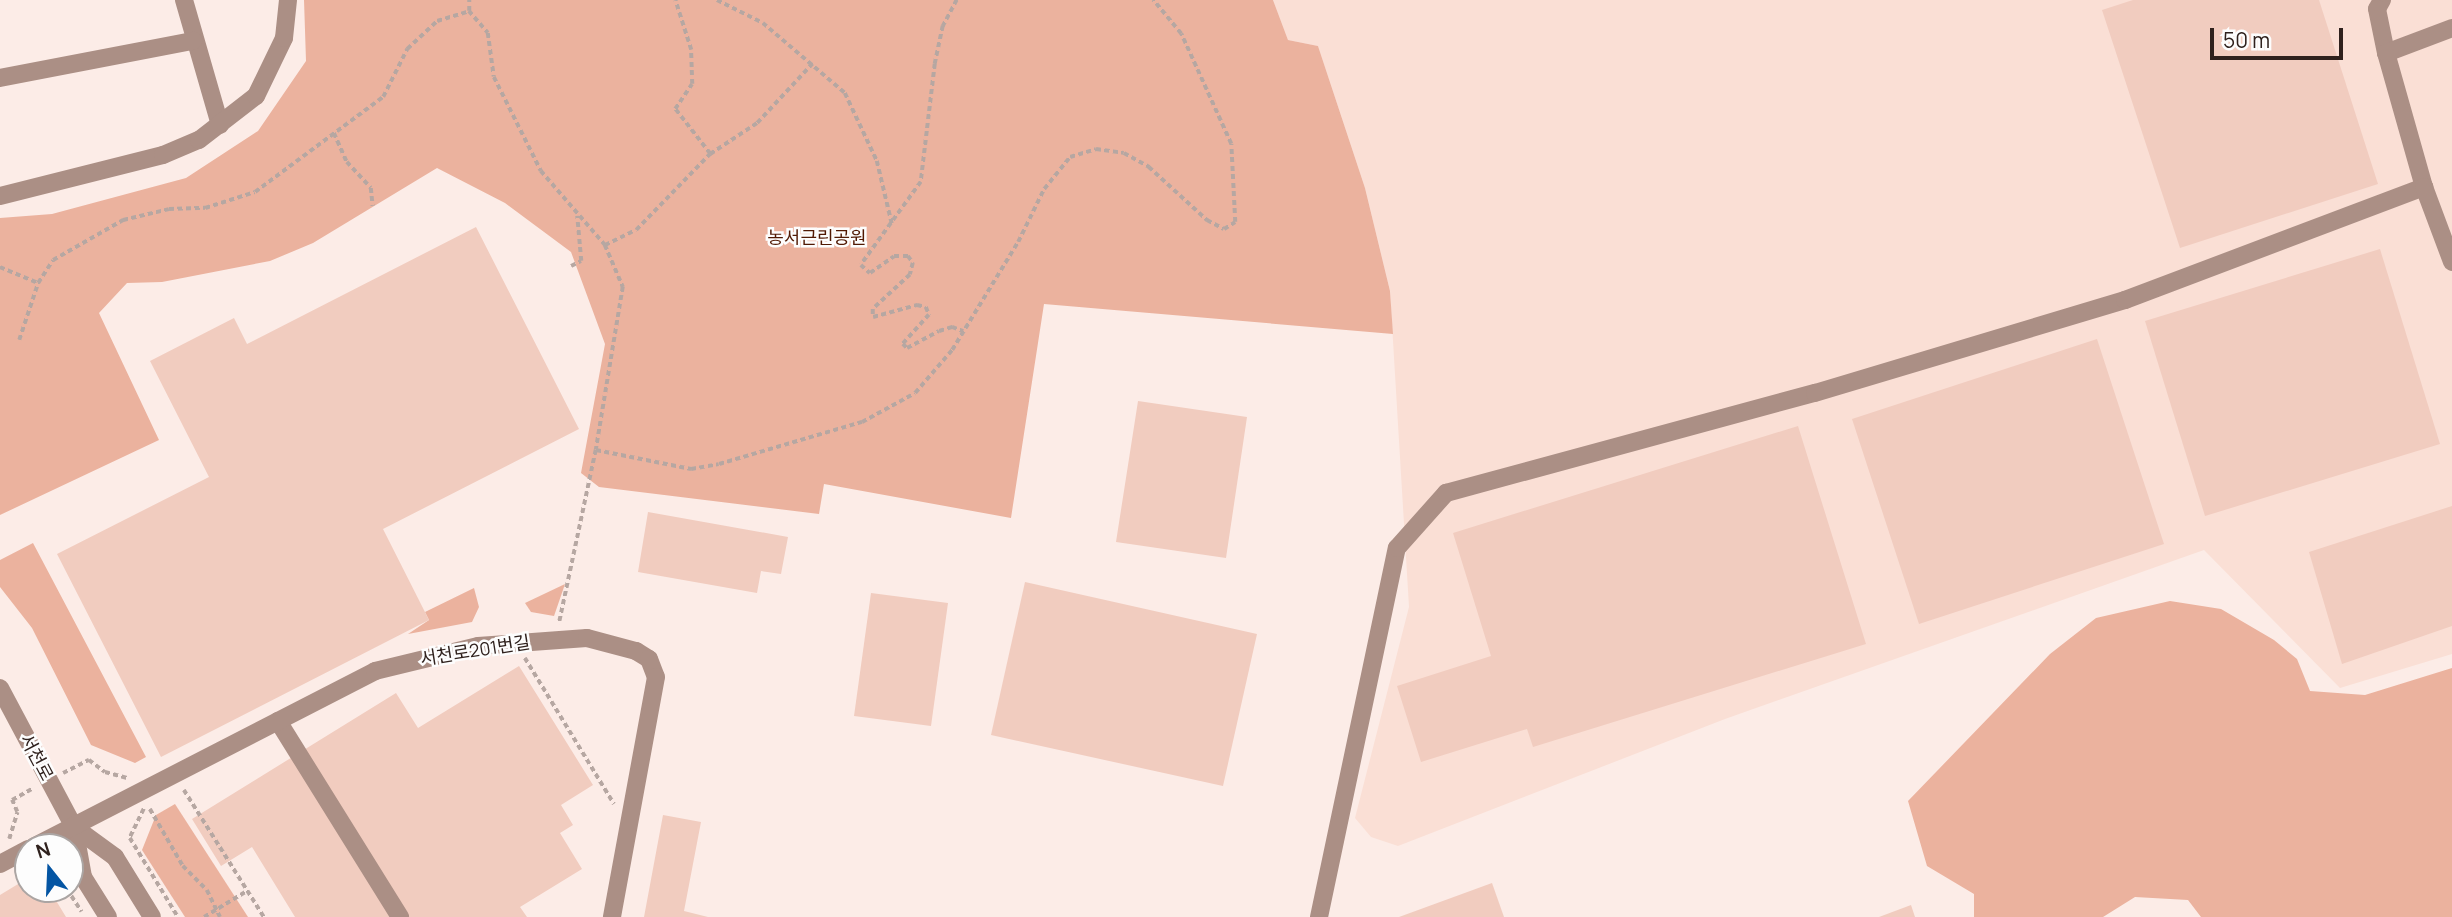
<!DOCTYPE html>
<meta charset="utf-8">
<style>
body{margin:0}
#map{position:relative;width:2452px;height:917px;overflow:hidden;background:#fcece7;font-family:Manrope,"Noto Sans KR",sans-serif}
div>[style]{position:absolute}
.built>*{inset:0;background:#fadfd5}
.green>*{inset:0;background:#ebb29e}
.building>*{inset:0;background:#f1ccbf}
.path>*{height:3.5px;margin-top:-1.75px;transform-origin:0;background:repeating-linear-gradient(90deg,#b6a7a2 0 5px,transparent 0 8.5px)}
.minor>*{height:18px;margin:-9px;padding:0 9px;transform-origin:9px;border-radius:9px;background:#ab8f85}
span{translate:-50% -50%;white-space:nowrap;text-align:center;line-height:1.15;-webkit-text-stroke:5px #fdfdfd;paint-order:stroke}
.park-label{font-size:18px;color:#511903}
.street-label{font-size:18px;color:#2f211d}
.north{position:absolute;left:14px;top:833px;width:70px;height:70px;box-sizing:border-box;background:#fdfdfd;border:2px solid #aba5a3;border-radius:50%;rotate:342deg;font-size:19px;font-weight:700;line-height:28px;text-align:center;color:#2f211d}
.north::after{content:'';display:block;margin:auto;width:24px;height:32px;background:#0455a3;clip-path:polygon(50% 0,100% 100%,50% 72%,0 100%)}
.scale{position:absolute;left:2210px;top:28px;width:133px;height:32px;box-sizing:border-box;border:4px solid #2f211d;border-top:0;padding-left:9px;font-size:21px;line-height:24px;white-space:nowrap;color:#2f211d;-webkit-text-stroke:5px #fdfdfd;paint-order:stroke}
</style>
<div id="map">
<div class="built">
<div style="clip-path:polygon(1273px 0,2452px 0,2452px 654px,2340px 688px,2204px 550px,1725px 719px,1398px 846px,1371px 837px,1355px 818px,1409px 607px,1390px 291px,1365px 188px,1318px 46px,1288px 40px)"></div>
</div>
<div class="green">
<div style="clip-path:polygon(304px 0,1273px 0,1288px 40px,1318px 46px,1365px 188px,1390px 291px,1393px 334px,1044px 304px,1011px 518px,824px 484px,819px 514px,599px 487px,581px 473px,605px 344px,571px 252px,505px 203px,437px 168px,313px 243px,270px 261px,162px 282px,127px 283px,99px 313px,159px 440px,0 515px,0 218px,52px 214px,186px 178px,258px 131px,306px 61px)"></div>
<div style="clip-path:polygon(33px 543px,146px 757px,135px 763px,91px 745px,32px 628px,0 587px,0 560px)"></div>
<div style="clip-path:polygon(565px 584px,554px 616px,531px 612px,525px 603px)"></div>
<div style="clip-path:polygon(474px 588px,479px 607px,472px 622px,408px 634px,429px 620px,425px 612px)"></div>
<div style="clip-path:polygon(2170px 601px,2221px 609px,2274px 640px,2297px 659px,2310px 691px,2365px 695px,2452px 668px,2452px 917px,2201px 917px,2188px 900px,2135px 897px,2103px 917px,1974px 917px,1974px 894px,1927px 866px,1908px 801px,2050px 654px,2096px 618px)"></div>
<div style="clip-path:polygon(175px 804px,248px 917px,185px 917px,142px 850px,156px 815px)"></div>
</div>
<div class="building">
<div style="clip-path:polygon(2133px 0,2319px 0,2378px 184px,2180px 248px,2102px 10px)"></div>
<div style="clip-path:polygon(476px 227px,579px 429px,383px 529px,429px 620px,161px 757px,57px 554px,209px 477px,150px 361px,234px 318px,247px 344px)"></div>
<div style="clip-path:polygon(2380px 249px,2440px 444px,2205px 516px,2145px 321px)"></div>
<div style="clip-path:polygon(2097px 339px,2164px 544px,1919px 624px,1852px 419px)"></div>
<div style="clip-path:polygon(1138px 401px,1247px 417px,1226px 558px,1116px 542px)"></div>
<div style="clip-path:polygon(1798px 426px,1866px 644px,1533px 747px,1527px 729px,1421px 762px,1397px 686px,1491px 656px,1453px 533px)"></div>
<div style="clip-path:polygon(2452px 506px,2452px 626px,2342px 664px,2309px 552px)"></div>
<div style="clip-path:polygon(648px 512px,788px 537px,781px 574px,761px 571px,757px 593px,638px 572px)"></div>
<div style="clip-path:polygon(1025px 582px,1257px 634px,1223px 786px,991px 735px)"></div>
<div style="clip-path:polygon(871px 593px,948px 603px,931px 726px,854px 716px)"></div>
<div style="clip-path:polygon(519px 666px,593px 785px,561px 805px,573px 825px,560px 833px,582px 869px,520px 907px,527px 917px,295px 917px,252px 847px,221px 866px,192px 819px,396px 693px,418px 728px)"></div>
<div style="clip-path:polygon(663px 815px,701px 822px,684px 911px,708px 917px,644px 917px)"></div>
<div style="clip-path:polygon(28px 878px,28px 889px,49px 889px,66px 917px,0 917px,0 895px)"></div>
<div style="clip-path:polygon(1492px 883px,1504px 917px,1399px 917px)"></div>
<div style="clip-path:polygon(1911px 905px,1915px 917px,1879px 917px)"></div>
</div>
<div class="path">
<div style="left:717px;top:0;width:51px;rotate:26.6deg"></div>
<div style="left:763px;top:23px;width:108px;rotate:40.5deg"></div>
<div style="left:845px;top:93px;width:75px;rotate:64.8deg"></div>
<div style="left:877px;top:161px;width:65px;rotate:76.6deg"></div>
<div style="left:957px;top:0;width:30px;rotate:118deg"></div>
<div style="left:943px;top:26px;width:39px;rotate:102deg"></div>
<div style="left:935px;top:64px;width:119px;rotate:96.8deg"></div>
<div style="left:921px;top:182px;width:102px;rotate:125.9deg"></div>
<div style="left:861px;top:265px;width:12px;rotate:42deg"></div>
<div style="left:870px;top:273px;width:29px;rotate:-35deg"></div>
<div style="left:894px;top:256px;width:14px"></div>
<div style="left:908px;top:256px;width:9px;rotate:54deg"></div>
<div style="left:913px;top:263px;width:12px;rotate:104deg"></div>
<div style="left:910px;top:275px;width:50px;rotate:137.4deg"></div>
<div style="left:873px;top:309px;width:8px;rotate:90deg"></div>
<div style="left:873px;top:317px;width:46px;rotate:-15.3deg"></div>
<div style="left:917px;top:305px;width:9px;rotate:13deg"></div>
<div style="left:926px;top:307px;width:9px;rotate:69deg"></div>
<div style="left:929px;top:315px;width:39px;rotate:132deg"></div>
<div style="left:903px;top:344px;width:6px;rotate:45deg"></div>
<div style="left:907px;top:348px;width:36px;rotate:-28deg"></div>
<div style="left:939px;top:331px;width:14px;rotate:-17deg"></div>
<div style="left:952px;top:327px;width:12px;rotate:20deg"></div>
<div style="left:469px;top:11px;width:29px;rotate:49deg"></div>
<div style="left:488px;top:33px;width:44px;rotate:82.2deg"></div>
<div style="left:494px;top:77px;width:105px;rotate:63.4deg"></div>
<div style="left:541px;top:171px;width:98px;rotate:49.1deg"></div>
<div style="left:605px;top:245px;width:46px;rotate:66.8deg"></div>
<div style="left:623px;top:287px;width:165px;rotate:99.4deg"></div>
<div style="left:596px;top:450px;width:178px;rotate:102deg"></div>
<div style="left:334px;top:133px;width:32px;rotate:66deg"></div>
<div style="left:347px;top:162px;width:35px;rotate:47deg"></div>
<div style="left:371px;top:188px;width:18px;rotate:84deg"></div>
<div style="left:710px;top:154px;width:56px;rotate:-33.4deg"></div>
<div style="left:757px;top:123px;width:81px;rotate:-47deg"></div>
<div style="left:605px;top:245px;width:34px;rotate:-26deg"></div>
<div style="left:636px;top:230px;width:106px;rotate:-45.8deg"></div>
<div style="left:710px;top:154px;width:57px;rotate:-127.9deg"></div>
<div style="left:675px;top:109px;width:30px;rotate:-56deg"></div>
<div style="left:692px;top:84px;width:34px;rotate:-92deg"></div>
<div style="left:691px;top:50px;width:52px;rotate:-107.7deg"></div>
<div style="left:571px;top:266px;width:11px;rotate:-27deg"></div>
<div style="left:581px;top:261px;width:45px;rotate:-95.1deg"></div>
<div style="left:0;top:267px;width:41px;rotate:22.8deg"></div>
<div style="left:19px;top:340px;width:60px;rotate:-71.6deg"></div>
<div style="left:38px;top:283px;width:27px;rotate:-57deg"></div>
<div style="left:53px;top:260px;width:81px;rotate:-29.7deg"></div>
<div style="left:123px;top:220px;width:47px;rotate:-13.4deg"></div>
<div style="left:169px;top:209px;width:36px;rotate:-2deg"></div>
<div style="left:205px;top:208px;width:52px;rotate:-17.7deg"></div>
<div style="left:255px;top:192px;width:159px;rotate:-36.6deg"></div>
<div style="left:383px;top:97px;width:54px;rotate:-63.4deg"></div>
<div style="left:407px;top:49px;width:41px;rotate:-43deg"></div>
<div style="left:437px;top:21px;width:34px;rotate:-17deg"></div>
<div style="left:469px;top:11px;width:11px;rotate:-90deg"></div>
<div style="left:596px;top:450px;width:97px;rotate:11.3deg"></div>
<div style="left:691px;top:469px;width:28px;rotate:-10deg"></div>
<div style="left:719px;top:464px;width:149px;rotate:-16.4deg"></div>
<div style="left:862px;top:422px;width:60px;rotate:-28.7deg"></div>
<div style="left:915px;top:393px;width:57px;rotate:-49.3deg"></div>
<div style="left:952px;top:350px;width:127px;rotate:-58.6deg"></div>
<div style="left:1018px;top:242px;width:59px;rotate:-63.9deg"></div>
<div style="left:1044px;top:189px;width:41px;rotate:-50.9deg"></div>
<div style="left:1070px;top:157px;width:27px;rotate:-17deg"></div>
<div style="left:1096px;top:149px;width:28px;rotate:8deg"></div>
<div style="left:1124px;top:153px;width:29px;rotate:29deg"></div>
<div style="left:1149px;top:167px;width:79px;rotate:42.4deg"></div>
<div style="left:1207px;top:220px;width:19px;rotate:28deg"></div>
<div style="left:1224px;top:229px;width:13px;rotate:-32deg"></div>
<div style="left:1235px;top:222px;width:78px;rotate:-92.9deg"></div>
<div style="left:1231px;top:144px;width:121px;rotate:-114.4deg"></div>
<div style="left:1181px;top:34px;width:44px;rotate:-129.5deg"></div>
<div style="left:525px;top:658px;width:171px;rotate:58.6deg"></div>
<div style="left:63px;top:773px;width:29px;rotate:-27deg"></div>
<div style="left:89px;top:760px;width:20px;rotate:37deg"></div>
<div style="left:105px;top:772px;width:23px;rotate:15deg"></div>
<div style="left:184px;top:790px;width:150px;rotate:57.8deg"></div>
<div style="left:144px;top:809px;width:32px;rotate:116deg"></div>
<div style="left:130px;top:838px;width:92px;rotate:58.7deg"></div>
<div style="left:150px;top:809px;width:66px;rotate:59.9deg"></div>
<div style="left:183px;top:866px;width:34px;rotate:45deg"></div>
<div style="left:207px;top:890px;width:30px;rotate:64deg"></div>
<div style="left:9px;top:839px;width:28px;rotate:-73deg"></div>
<div style="left:17px;top:812px;width:13px;rotate:-113deg"></div>
<div style="left:12px;top:800px;width:25px;rotate:-29deg"></div>
<div style="left:67px;top:889px;width:27px;rotate:57deg"></div>
<div style="left:204px;top:917px;width:50px;rotate:-31.2deg"></div>
</div>
<div class="minor">
<div style="left:184px;top:0;width:130px;rotate:73.9deg"></div>
<div style="left:2382px;top:0;width:10px;rotate:119deg"></div>
<div style="left:2377px;top:9px;width:45px;rotate:78.4deg"></div>
<div style="left:0;top:78px;width:197px;rotate:-10.9deg"></div>
<div style="left:2424px;top:187px;width:139px;rotate:-105.8deg"></div>
<div style="left:2386px;top:53px;width:71px;rotate:-20.7deg"></div>
<div style="left:0;top:196px;width:168px;rotate:-14.1deg"></div>
<div style="left:163px;top:155px;width:39px;rotate:-23deg"></div>
<div style="left:199px;top:140px;width:72px;rotate:-37.7deg"></div>
<div style="left:256px;top:96px;width:64px;rotate:-64.2deg"></div>
<div style="left:284px;top:38px;width:38px;rotate:-84deg"></div>
<div style="left:0;top:688px;width:157px;rotate:62deg"></div>
<div style="left:74px;top:827px;width:51px;rotate:79.8deg"></div>
<div style="left:83px;top:877px;width:47px;rotate:58deg"></div>
<div style="left:278px;top:721px;width:231px;rotate:58.1deg"></div>
<div style="left:74px;top:827px;width:51px;rotate:36.2deg"></div>
<div style="left:115px;top:857px;width:70px;rotate:58.3deg"></div>
<div style="left:33px;top:847px;width:385px;rotate:-27.2deg"></div>
<div style="left:375px;top:671px;width:106px;rotate:-13.6deg"></div>
<div style="left:478px;top:646px;width:109px;rotate:-4.2deg"></div>
<div style="left:587px;top:638px;width:51px;rotate:14.9deg"></div>
<div style="left:636px;top:651px;width:15px;rotate:32deg"></div>
<div style="left:649px;top:659px;width:19px;rotate:69deg"></div>
<div style="left:656px;top:677px;width:244px;rotate:100.4deg"></div>
<div style="left:0;top:864px;width:32px;rotate:-28deg"></div>
<div style="left:1319px;top:917px;width:377px;rotate:-78.1deg"></div>
<div style="left:1397px;top:548px;width:74px;rotate:-48.3deg"></div>
<div style="left:1446px;top:493px;width:382px;rotate:-15.2deg"></div>
<div style="left:1815px;top:393px;width:324px;rotate:-16.7deg"></div>
<div style="left:2125px;top:300px;width:320px;rotate:-20.7deg"></div>
<div style="left:2424px;top:187px;width:80px;rotate:69.5deg"></div>
</div>
<div class="park-label">
<span style="left:817px;top:237px">농서근린공원</span>
</div>
<div class="street-label">
<span style="left:475px;top:650px;rotate:-9deg">서천로201번길</span>
<span style="left:37px;top:757px;rotate:62deg">서천로</span>
</div>
<div class="north">N</div>
<div class="scale">50 m</div>
</div>
